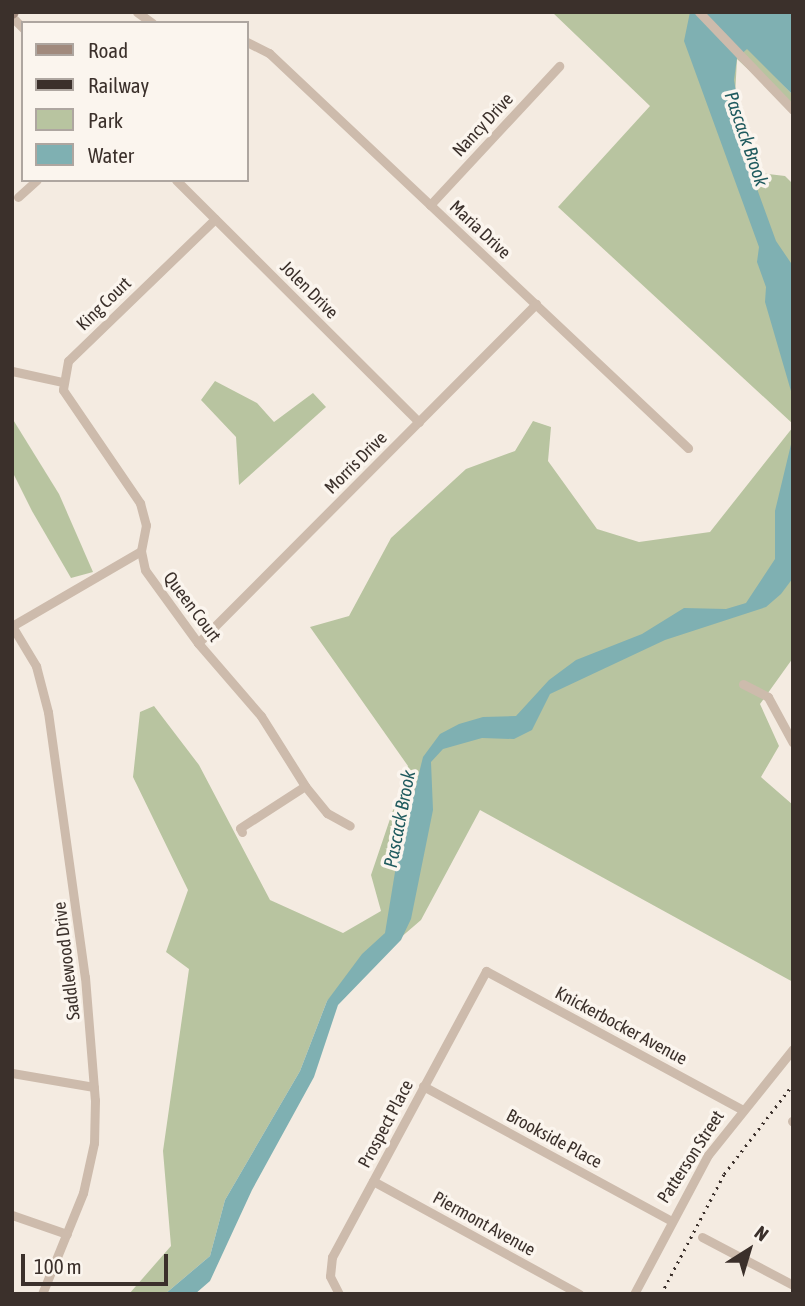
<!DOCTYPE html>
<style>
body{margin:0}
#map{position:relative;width:805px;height:1306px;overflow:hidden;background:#f4ebe1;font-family:"Asap Condensed",sans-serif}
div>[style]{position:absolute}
.green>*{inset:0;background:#b8c4a0}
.water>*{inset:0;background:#7fb0b2}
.street>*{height:9px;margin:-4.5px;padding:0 4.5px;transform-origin:4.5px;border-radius:4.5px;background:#cdbbac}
.secondary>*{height:12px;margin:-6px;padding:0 6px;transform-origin:6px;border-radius:6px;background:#a18a7d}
.rail>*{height:2.5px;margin-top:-1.25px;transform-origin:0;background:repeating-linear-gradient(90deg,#3b302b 0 2px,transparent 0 7px)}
span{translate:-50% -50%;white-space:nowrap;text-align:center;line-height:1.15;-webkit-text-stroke:7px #fbf5ee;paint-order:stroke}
.street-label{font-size:18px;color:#3b302b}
.water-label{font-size:19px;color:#1f5a5e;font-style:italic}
.frame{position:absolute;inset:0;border:14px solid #3b302b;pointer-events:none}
.legend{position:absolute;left:21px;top:21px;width:228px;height:161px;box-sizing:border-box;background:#fbf5ee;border:2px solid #aea6a0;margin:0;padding:9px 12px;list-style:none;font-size:21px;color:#3b302b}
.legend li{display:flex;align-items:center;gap:14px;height:35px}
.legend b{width:35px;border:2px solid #aea6a0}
.north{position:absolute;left:714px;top:1215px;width:70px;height:70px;-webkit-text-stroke:5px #fbf5ee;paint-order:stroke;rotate:37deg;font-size:19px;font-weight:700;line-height:28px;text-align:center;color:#3b302b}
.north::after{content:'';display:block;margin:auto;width:24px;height:32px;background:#3b302b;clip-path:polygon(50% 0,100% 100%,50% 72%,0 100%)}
.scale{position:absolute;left:21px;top:1254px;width:147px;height:32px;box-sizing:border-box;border:4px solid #3b302b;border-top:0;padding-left:9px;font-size:21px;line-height:24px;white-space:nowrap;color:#3b302b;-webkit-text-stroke:5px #fbf5ee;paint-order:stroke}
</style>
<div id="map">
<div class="green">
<div style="clip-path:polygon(552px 12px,713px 12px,793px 95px,793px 111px,737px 59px,735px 96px,750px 172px,785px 176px,793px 184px,793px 424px,558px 207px,650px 106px)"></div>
<div style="clip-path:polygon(215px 381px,257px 403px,274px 422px,313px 393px,326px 407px,239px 485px,236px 437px,201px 400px)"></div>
<div style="clip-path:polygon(12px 418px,59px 494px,93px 572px,71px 578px,32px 511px,12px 471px)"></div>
<div style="clip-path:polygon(533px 421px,551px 427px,548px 461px,597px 529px,639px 542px,710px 532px,793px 427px,793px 658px,760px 704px,779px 746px,761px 777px,793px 805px,793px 982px,480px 810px,421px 920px,327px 1001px,300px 1071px,225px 1200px,210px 1256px,165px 1294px,129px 1294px,171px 1246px,163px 1151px,189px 969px,166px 952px,188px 890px,133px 777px,140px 712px,154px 706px,199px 765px,270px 900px,343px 933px,381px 911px,371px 875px,408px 766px,310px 627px,349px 616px,391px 538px,466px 469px,515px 451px)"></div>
</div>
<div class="water">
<div style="clip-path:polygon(690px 12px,793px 12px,793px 95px,747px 49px,737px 58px,734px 80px,748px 164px,776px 241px,793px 266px,793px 398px,765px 302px,766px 287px,757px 262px,759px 247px,684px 41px)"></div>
<div style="clip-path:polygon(793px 436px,793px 578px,781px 594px,766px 607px,665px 640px,550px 694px,532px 730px,514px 739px,482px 738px,443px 749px,431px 762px,433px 810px,411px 919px,401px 940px,338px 1005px,314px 1077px,252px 1190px,210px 1281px,195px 1294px,165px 1294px,210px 1256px,225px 1200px,300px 1071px,327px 1001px,362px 954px,385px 933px,396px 866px,423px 757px,440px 734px,459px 724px,483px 717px,516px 716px,549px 680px,576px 660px,642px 634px,684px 608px,726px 609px,746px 603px,775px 559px,775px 511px)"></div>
</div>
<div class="street">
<div style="left:137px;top:12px;width:19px;rotate:36deg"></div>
<div style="left:699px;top:12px;width:136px;rotate:46.2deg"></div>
<div style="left:12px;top:17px;width:16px;rotate:45deg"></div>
<div style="left:247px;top:42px;width:25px;rotate:27deg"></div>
<div style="left:269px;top:53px;width:576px;rotate:43.31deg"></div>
<div style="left:176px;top:180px;width:343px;rotate:44.9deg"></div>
<div style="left:18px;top:197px;width:25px;rotate:-42deg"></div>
<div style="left:430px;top:205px;width:190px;rotate:-47.1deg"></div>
<div style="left:215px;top:219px;width:204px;rotate:136deg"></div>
<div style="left:68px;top:361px;width:29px;rotate:100deg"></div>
<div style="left:63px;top:390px;width:137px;rotate:55.7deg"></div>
<div style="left:140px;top:503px;width:23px;rotate:75deg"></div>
<div style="left:146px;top:525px;width:26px;rotate:101deg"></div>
<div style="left:141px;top:551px;width:19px;rotate:78deg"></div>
<div style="left:145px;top:570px;width:90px;rotate:54deg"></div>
<div style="left:198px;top:643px;width:96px;rotate:49.2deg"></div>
<div style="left:261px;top:716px;width:83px;rotate:57.8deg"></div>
<div style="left:305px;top:786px;width:35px;rotate:51deg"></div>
<div style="left:327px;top:813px;width:26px;rotate:29deg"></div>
<div style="left:12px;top:371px;width:51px;rotate:12.4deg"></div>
<div style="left:12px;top:626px;width:47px;rotate:59deg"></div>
<div style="left:36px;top:666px;width:48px;rotate:75.4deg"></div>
<div style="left:48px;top:712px;width:268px;rotate:82.1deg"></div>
<div style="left:85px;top:977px;width:123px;rotate:85.4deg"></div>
<div style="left:95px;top:1100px;width:43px;rotate:91.3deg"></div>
<div style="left:94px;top:1143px;width:51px;rotate:102.4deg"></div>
<div style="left:83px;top:1193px;width:109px;rotate:112.1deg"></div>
<div style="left:12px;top:626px;width:149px;rotate:-30.2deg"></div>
<div style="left:198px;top:643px;width:479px;rotate:-45.1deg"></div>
<div style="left:743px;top:684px;width:28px;rotate:27deg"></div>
<div style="left:768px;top:697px;width:52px;rotate:61.5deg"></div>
<div style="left:242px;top:832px;width:4px;rotate:-117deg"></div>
<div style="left:240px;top:828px;width:77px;rotate:-32.9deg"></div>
<div style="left:12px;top:1073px;width:83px;rotate:9.7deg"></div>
<div style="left:423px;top:1086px;width:281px;rotate:28.5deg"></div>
<div style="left:792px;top:1121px;width:1px;rotate:45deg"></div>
<div style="left:373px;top:1181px;width:235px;rotate:28.7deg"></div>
<div style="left:12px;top:1215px;width:58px;rotate:19.1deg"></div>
<div style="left:702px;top:1237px;width:103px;rotate:27.8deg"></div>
<div style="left:339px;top:1294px;width:20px;rotate:-117deg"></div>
<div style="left:330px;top:1276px;width:19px;rotate:-84deg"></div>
<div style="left:332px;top:1257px;width:325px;rotate:-61.7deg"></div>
<div style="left:486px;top:971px;width:290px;rotate:28.4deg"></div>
<div style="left:634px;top:1294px;width:157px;rotate:-62deg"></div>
<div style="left:708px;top:1155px;width:136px;rotate:-51.3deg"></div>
</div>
<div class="secondary">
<div style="left:12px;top:13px;width:1px;rotate:-45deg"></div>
</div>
<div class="rail">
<div style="left:661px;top:1294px;width:136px;rotate:-62.3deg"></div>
<div style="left:724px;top:1174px;width:113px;rotate:-52.5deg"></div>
</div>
<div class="street-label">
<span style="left:483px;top:125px;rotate:-47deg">Nancy Drive</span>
<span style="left:480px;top:230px;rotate:43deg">Maria Drive</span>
<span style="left:309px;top:290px;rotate:45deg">Jolen Drive</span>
<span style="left:104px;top:304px;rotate:-44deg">King Court</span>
<span style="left:356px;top:463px;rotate:-45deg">Morris Drive</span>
<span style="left:192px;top:607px;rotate:53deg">Queen Court</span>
<span style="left:67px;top:961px;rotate:-97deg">Saddlewood Drive</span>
<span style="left:621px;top:1026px;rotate:28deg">Knickerbocker Avenue</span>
<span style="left:386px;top:1124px;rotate:-62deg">Prospect Place</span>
<span style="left:554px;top:1139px;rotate:28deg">Brookside Place</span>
<span style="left:691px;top:1157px;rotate:-57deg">Patterson Street</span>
<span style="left:484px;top:1224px;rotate:29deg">Piermont Avenue</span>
</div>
<div class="water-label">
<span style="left:746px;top:139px;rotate:71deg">Pascack Brook</span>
<span style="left:400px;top:819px;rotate:-79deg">Pascack Brook</span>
</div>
<div class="frame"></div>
<ul class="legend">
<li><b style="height:9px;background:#a18a7d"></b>Road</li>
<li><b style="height:9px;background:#3b302b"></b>Railway</li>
<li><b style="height:19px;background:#b8c4a0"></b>Park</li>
<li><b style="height:19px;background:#7fb0b2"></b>Water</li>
</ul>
<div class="north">N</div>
<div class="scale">100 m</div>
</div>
